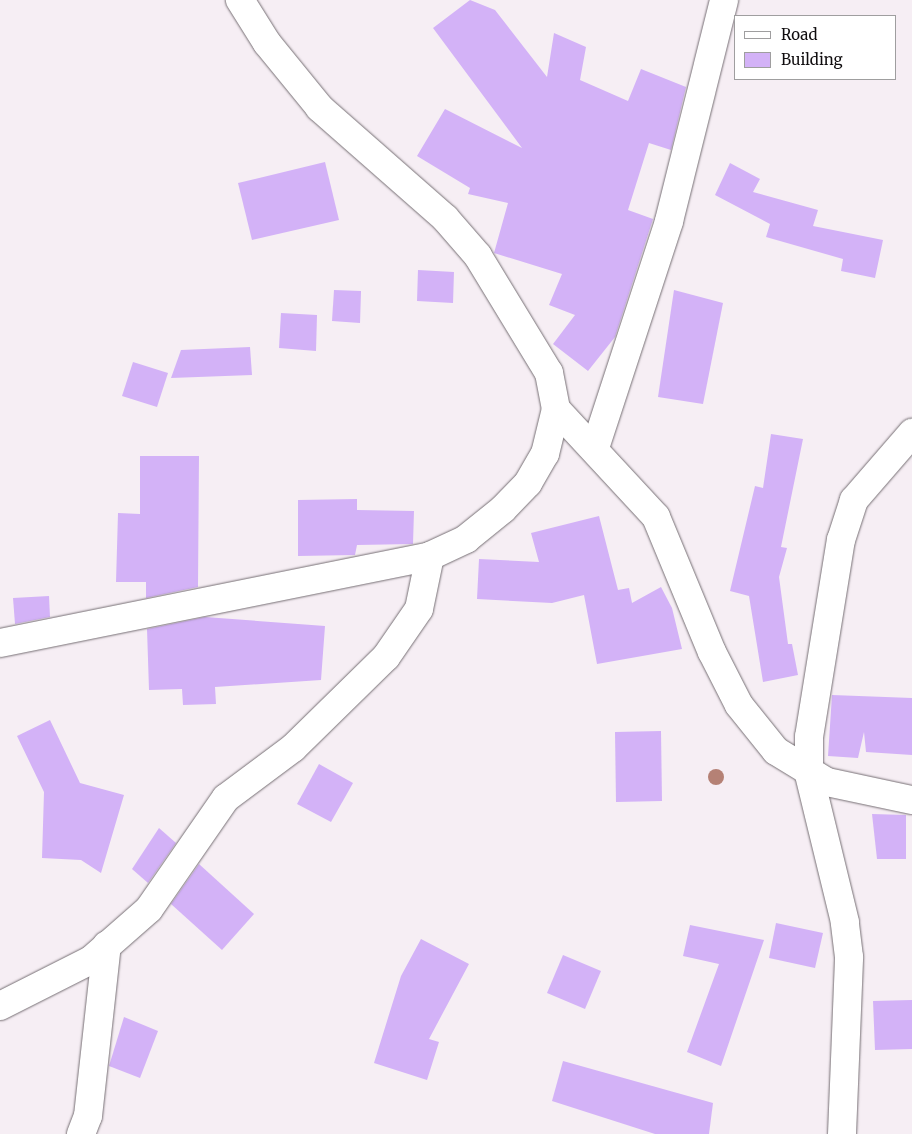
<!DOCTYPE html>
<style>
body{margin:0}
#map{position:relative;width:912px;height:1134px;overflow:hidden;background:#f6eef4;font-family:Merriweather,serif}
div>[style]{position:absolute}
.building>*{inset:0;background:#d3b2f7}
.roads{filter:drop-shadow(0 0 1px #766f74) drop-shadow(0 0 1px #766f74)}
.minor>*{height:28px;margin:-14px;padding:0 14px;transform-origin:14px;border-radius:14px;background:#fff}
.trees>*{width:16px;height:16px;margin:-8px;border-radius:50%;background:#b58175}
span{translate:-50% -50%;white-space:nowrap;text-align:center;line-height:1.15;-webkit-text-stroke:4px #fff;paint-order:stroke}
.legend{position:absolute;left:734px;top:15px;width:162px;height:65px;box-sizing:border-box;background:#fff;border:1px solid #9f9e9f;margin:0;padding:6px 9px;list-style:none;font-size:15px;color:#100d0f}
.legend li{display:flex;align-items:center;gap:10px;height:25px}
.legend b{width:25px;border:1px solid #9f9e9f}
</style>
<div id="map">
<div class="building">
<div style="clip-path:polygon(470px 0,495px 10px,547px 77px,554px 33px,586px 47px,580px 80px,628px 101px,641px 69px,686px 87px,671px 150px,649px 143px,628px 210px,653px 219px,615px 337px,588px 371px,553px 344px,575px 315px,549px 305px,562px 274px,494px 253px,508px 203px,468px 194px,470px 188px,417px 156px,445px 109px,522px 148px,433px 28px)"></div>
<div style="clip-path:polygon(325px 162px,339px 220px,252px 240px,238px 183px)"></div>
<div style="clip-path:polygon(730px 163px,760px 179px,753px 192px,818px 210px,813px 226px,883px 240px,875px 278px,841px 271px,843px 259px,766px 237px,770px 224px,715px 195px)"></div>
<div style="clip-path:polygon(418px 270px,454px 272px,453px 303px,417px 301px)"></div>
<div style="clip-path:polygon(334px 290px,361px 291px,360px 323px,332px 321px)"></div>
<div style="clip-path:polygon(674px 290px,723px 303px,703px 404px,658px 397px)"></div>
<div style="clip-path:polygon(281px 313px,317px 315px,316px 351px,279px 348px)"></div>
<div style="clip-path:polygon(250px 347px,252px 375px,171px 378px,181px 350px)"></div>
<div style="clip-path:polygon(133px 362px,168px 373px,157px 407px,122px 396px)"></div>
<div style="clip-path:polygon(771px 434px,803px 439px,781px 547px,787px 548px,779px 577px,788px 644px,792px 644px,798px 675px,763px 682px,749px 596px,730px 591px,755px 486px,763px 488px)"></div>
<div style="clip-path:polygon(140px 456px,199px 456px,198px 587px,146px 598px,146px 582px,116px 582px,118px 513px,140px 514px)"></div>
<div style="clip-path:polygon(357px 499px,357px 510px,414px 511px,413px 544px,357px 545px,355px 555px,298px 556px,298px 500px)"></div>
<div style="clip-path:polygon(599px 516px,618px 590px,629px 588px,632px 603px,661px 587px,672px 608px,682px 649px,597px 664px,584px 595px,552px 603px,477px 599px,479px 559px,539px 562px,531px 533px)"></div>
<div style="clip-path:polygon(49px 596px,50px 617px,15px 624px,13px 598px)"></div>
<div style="clip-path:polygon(205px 617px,325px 626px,321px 680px,215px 687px,216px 704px,183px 705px,182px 689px,149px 690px,147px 629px)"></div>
<div style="clip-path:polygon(832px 695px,912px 698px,912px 755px,866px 752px,864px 732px,858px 758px,828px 756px)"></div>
<div style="clip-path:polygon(50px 720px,80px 783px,124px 795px,101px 873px,81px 860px,42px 858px,44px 792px,17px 736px)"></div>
<div style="clip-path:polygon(661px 731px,662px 801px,616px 802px,615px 732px)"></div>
<div style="clip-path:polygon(319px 764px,353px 783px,331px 822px,297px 804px)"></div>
<div style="clip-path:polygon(872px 814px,906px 815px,906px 859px,877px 859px)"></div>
<div style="clip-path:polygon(159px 828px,176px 843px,148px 883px,132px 869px)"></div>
<div style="clip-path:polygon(199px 864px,254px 914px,222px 950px,171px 904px)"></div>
<div style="clip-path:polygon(776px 923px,823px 933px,815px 968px,769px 958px)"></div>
<div style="clip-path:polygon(690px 925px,764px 940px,721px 1066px,687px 1052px,719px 964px,683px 956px)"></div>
<div style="clip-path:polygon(421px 939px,469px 964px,429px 1039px,439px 1042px,427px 1080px,374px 1063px,401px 976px)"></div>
<div style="clip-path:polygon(563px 955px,601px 971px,585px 1009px,547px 993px)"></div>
<div style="clip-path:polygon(912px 1000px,912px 1049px,875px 1050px,873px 1001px)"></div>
<div style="clip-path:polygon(124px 1017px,158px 1031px,140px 1078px,109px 1066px)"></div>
<div style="clip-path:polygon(563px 1061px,713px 1103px,709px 1134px,655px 1134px,552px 1101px)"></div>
</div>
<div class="roads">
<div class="minor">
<div style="left:556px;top:409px;width:147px;rotate:47.2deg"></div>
<div style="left:656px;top:517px;width:146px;rotate:67.5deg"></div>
<div style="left:712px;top:652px;width:59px;rotate:63deg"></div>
<div style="left:739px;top:705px;width:59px;rotate:51.2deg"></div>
<div style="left:776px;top:751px;width:60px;rotate:31.3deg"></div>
<div style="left:827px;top:782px;width:87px;rotate:12deg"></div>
<div style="left:595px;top:448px;width:239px;rotate:-71.9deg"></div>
<div style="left:669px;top:221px;width:228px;rotate:-76deg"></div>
<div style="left:0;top:643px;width:439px;rotate:-11.4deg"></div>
<div style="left:430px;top:556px;width:40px;rotate:-25deg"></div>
<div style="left:466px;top:539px;width:48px;rotate:-39deg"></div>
<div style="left:503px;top:509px;width:36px;rotate:-46deg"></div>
<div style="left:528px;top:483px;width:34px;rotate:-60deg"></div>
<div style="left:545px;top:454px;width:46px;rotate:-76.3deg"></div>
<div style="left:556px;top:409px;width:37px;rotate:-101deg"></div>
<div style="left:549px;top:373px;width:137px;rotate:-121.3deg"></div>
<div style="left:478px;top:256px;width:50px;rotate:-131deg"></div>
<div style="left:445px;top:218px;width:167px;rotate:-138.7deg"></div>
<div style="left:320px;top:108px;width:84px;rotate:-129.2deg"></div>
<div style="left:267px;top:43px;width:51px;rotate:-122.1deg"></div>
<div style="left:0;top:1006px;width:102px;rotate:-26.8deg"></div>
<div style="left:91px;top:960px;width:77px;rotate:-41.3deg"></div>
<div style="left:149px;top:909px;width:135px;rotate:-55.3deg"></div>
<div style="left:226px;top:798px;width:84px;rotate:-36.7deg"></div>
<div style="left:293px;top:748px;width:130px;rotate:-44.4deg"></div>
<div style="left:386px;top:657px;width:58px;rotate:-55.5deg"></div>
<div style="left:419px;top:609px;width:54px;rotate:-78.3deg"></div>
<div style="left:81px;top:1134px;width:19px;rotate:-69deg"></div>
<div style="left:88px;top:1116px;width:172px;rotate:-83.7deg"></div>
<div style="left:842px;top:1134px;width:177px;rotate:-87.7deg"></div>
<div style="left:849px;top:957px;width:35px;rotate:-97deg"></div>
<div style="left:845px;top:922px;width:152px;rotate:-103.7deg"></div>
<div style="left:809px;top:774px;width:37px;rotate:-90deg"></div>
<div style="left:809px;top:737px;width:200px;rotate:-80.8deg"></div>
<div style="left:841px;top:540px;width:42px;rotate:-72deg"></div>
<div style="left:854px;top:500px;width:89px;rotate:-49.1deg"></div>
</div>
</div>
<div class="trees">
<div style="left:716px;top:777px"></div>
</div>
<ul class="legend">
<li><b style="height:6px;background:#fff"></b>Road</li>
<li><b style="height:14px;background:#d3b2f7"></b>Building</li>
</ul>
</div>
